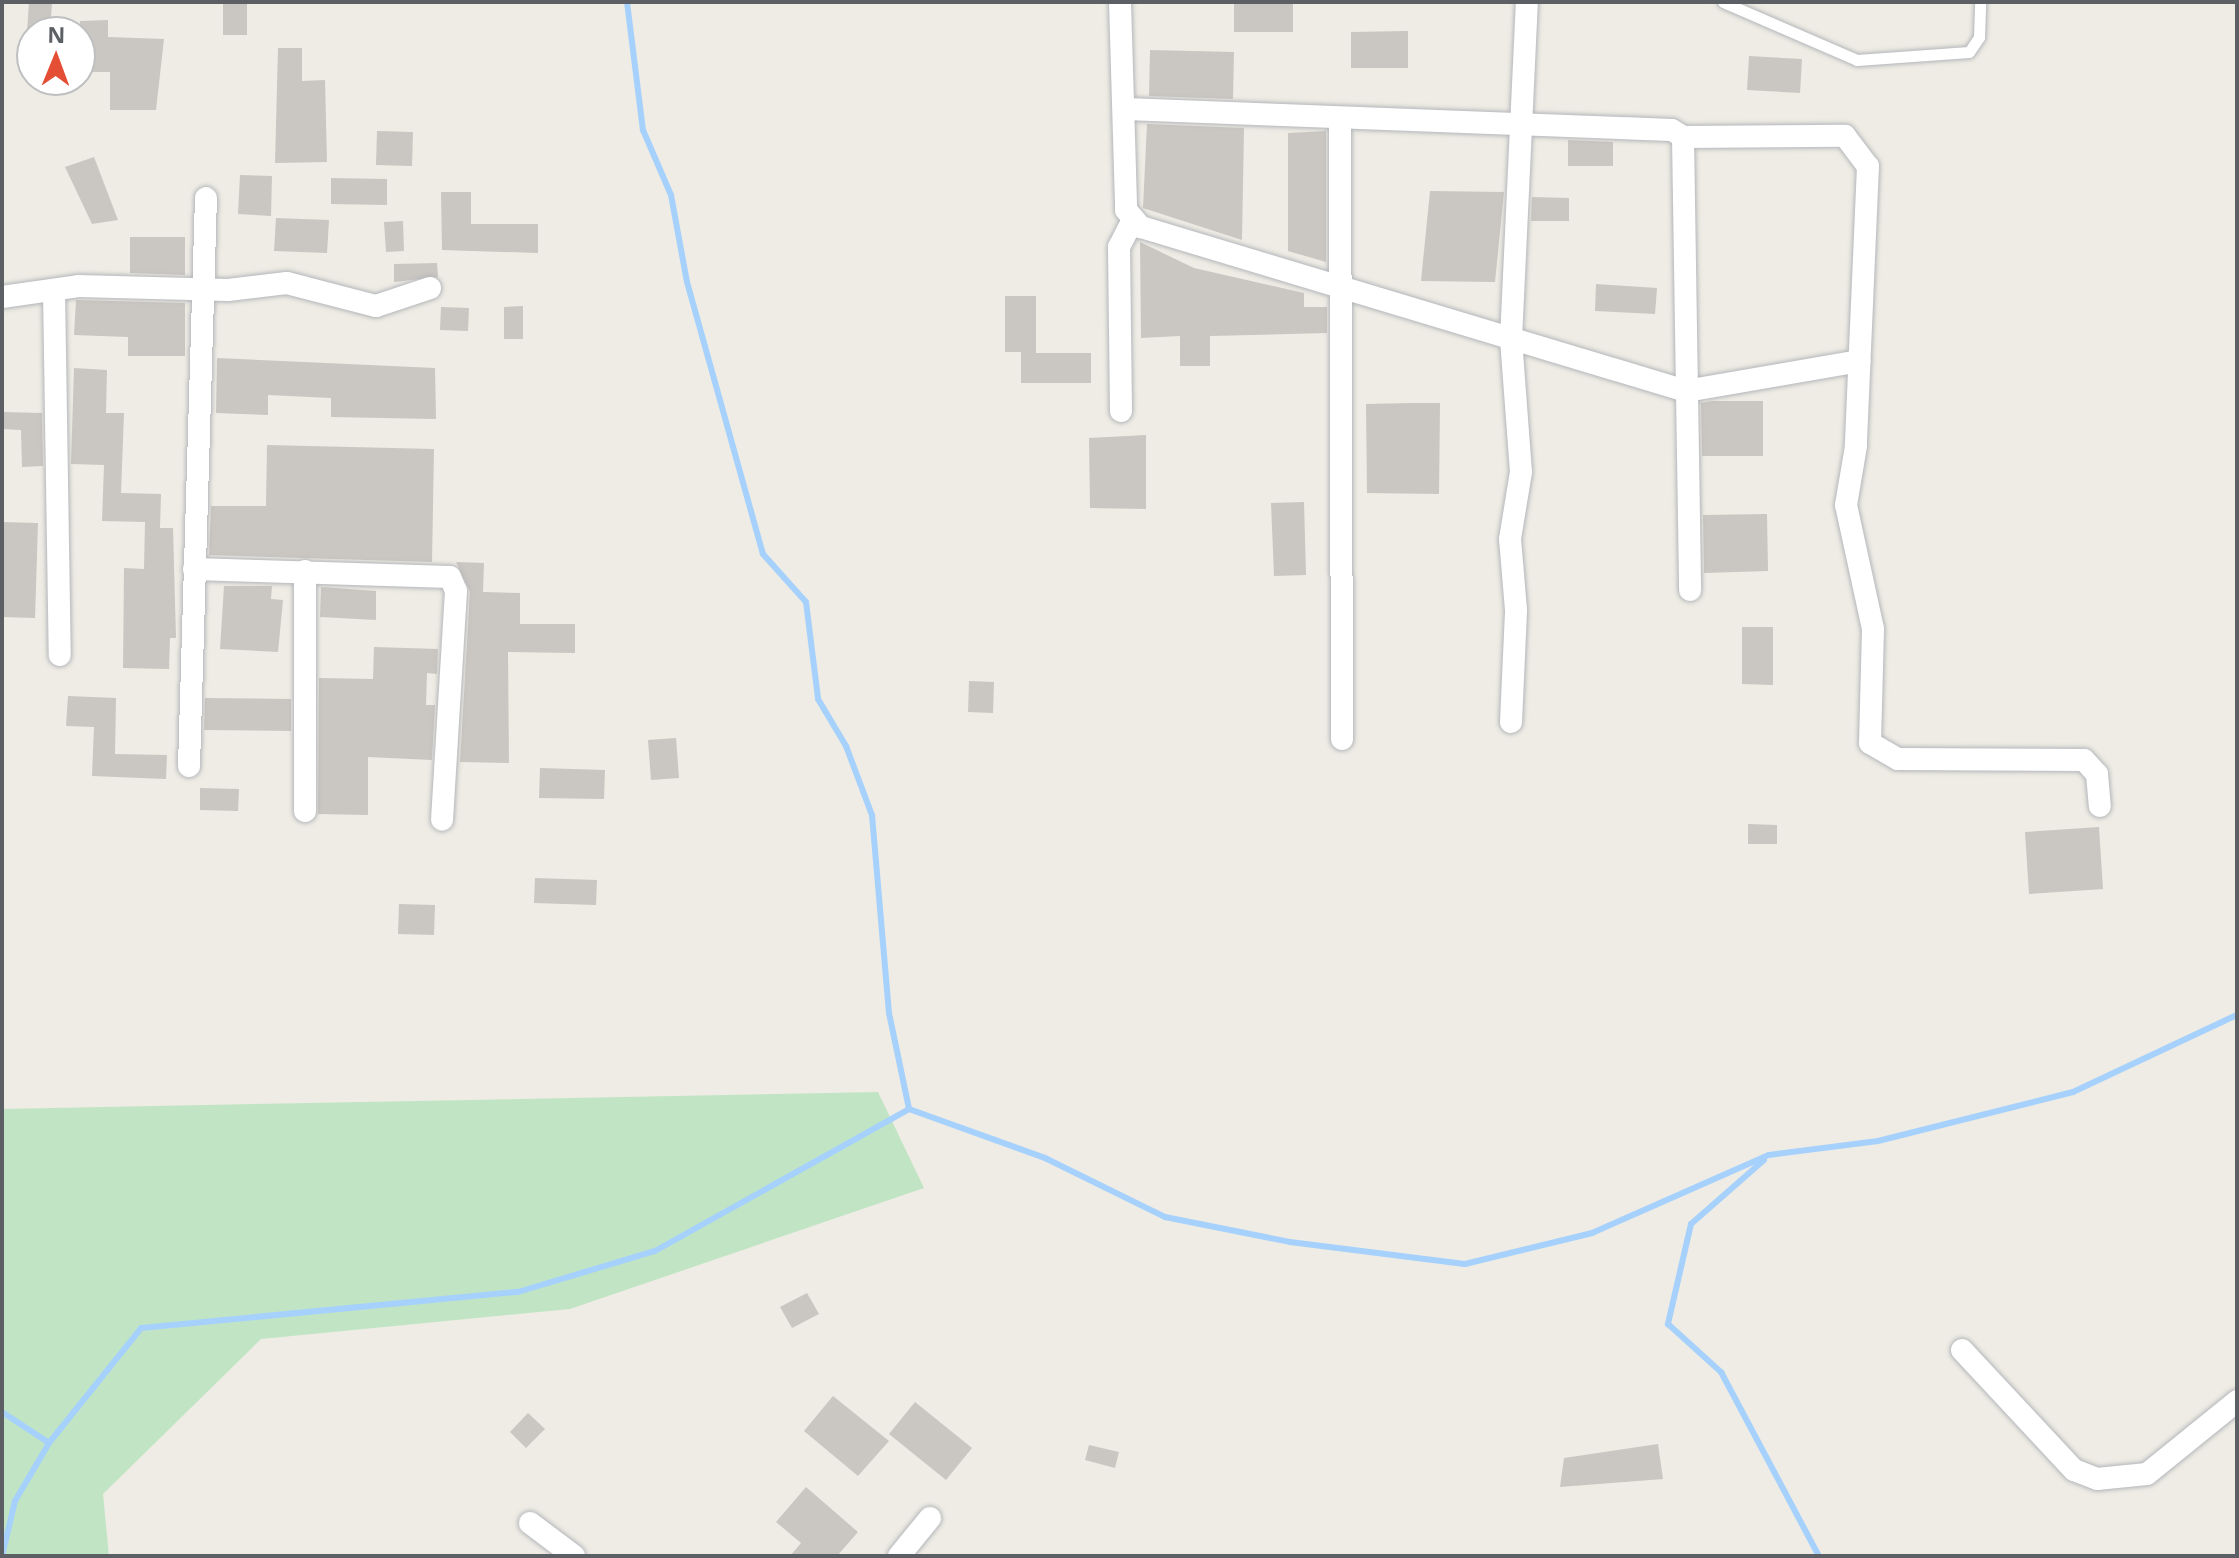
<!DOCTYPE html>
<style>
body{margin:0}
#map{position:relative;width:2239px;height:1558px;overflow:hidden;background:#eeece4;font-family:"Noto Sans",sans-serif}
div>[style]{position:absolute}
.green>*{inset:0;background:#c1e5c4}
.stream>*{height:6px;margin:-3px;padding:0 3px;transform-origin:3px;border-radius:3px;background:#a6d1fc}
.building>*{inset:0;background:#cac6c1}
.roads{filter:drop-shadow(0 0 2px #b4b6bb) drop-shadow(0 0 2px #b4b6bb)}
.lane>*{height:11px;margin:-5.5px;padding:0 5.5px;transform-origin:5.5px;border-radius:5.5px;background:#fff}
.street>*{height:22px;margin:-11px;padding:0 11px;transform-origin:11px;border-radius:11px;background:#fff}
span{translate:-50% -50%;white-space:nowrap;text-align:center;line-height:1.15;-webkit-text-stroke:6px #fff;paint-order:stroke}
.frame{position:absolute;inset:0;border:4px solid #5c5f64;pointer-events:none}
.north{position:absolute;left:16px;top:16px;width:80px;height:80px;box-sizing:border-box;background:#fff;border:2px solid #bebfc1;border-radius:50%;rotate:1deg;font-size:22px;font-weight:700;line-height:32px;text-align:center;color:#5c5f64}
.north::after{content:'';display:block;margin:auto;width:28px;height:36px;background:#e34e35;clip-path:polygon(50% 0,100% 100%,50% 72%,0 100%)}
</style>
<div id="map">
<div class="green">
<div style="clip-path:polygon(878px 1092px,924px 1188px,570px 1309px,261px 1339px,103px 1494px,109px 1556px,2px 1556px,2px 1109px)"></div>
</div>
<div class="stream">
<div style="left:627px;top:2px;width:129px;rotate:82.9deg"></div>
<div style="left:643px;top:130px;width:71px;rotate:66.7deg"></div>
<div style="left:671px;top:195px;width:88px;rotate:79.6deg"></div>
<div style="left:687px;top:282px;width:282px;rotate:74.4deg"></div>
<div style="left:763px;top:554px;width:64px;rotate:48.1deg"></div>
<div style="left:806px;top:602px;width:98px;rotate:82.9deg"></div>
<div style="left:818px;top:699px;width:55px;rotate:59.2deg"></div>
<div style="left:846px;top:746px;width:74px;rotate:69.4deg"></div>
<div style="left:872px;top:815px;width:199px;rotate:85.1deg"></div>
<div style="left:889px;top:1013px;width:98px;rotate:78.2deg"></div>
<div style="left:1764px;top:1160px;width:97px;rotate:138.8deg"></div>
<div style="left:1691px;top:1224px;width:103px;rotate:103deg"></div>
<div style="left:1668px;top:1324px;width:72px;rotate:42.2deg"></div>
<div style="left:1721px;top:1372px;width:208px;rotate:62deg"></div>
<div style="left:2px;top:1412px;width:56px;rotate:33.4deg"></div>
<div style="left:2px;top:1556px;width:57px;rotate:-76.7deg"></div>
<div style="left:15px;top:1501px;width:67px;rotate:-59.6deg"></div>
<div style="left:49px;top:1443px;width:147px;rotate:-51.3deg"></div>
<div style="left:141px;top:1328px;width:379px;rotate:-5.5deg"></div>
<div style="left:518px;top:1292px;width:143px;rotate:-16.7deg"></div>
<div style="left:655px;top:1251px;width:291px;rotate:-29.2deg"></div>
<div style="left:909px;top:1109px;width:145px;rotate:19.8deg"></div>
<div style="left:1045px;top:1158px;width:134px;rotate:26.2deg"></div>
<div style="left:1165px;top:1217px;width:127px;rotate:11.3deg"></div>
<div style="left:1290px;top:1242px;width:176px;rotate:7.2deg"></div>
<div style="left:1465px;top:1264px;width:131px;rotate:-13.7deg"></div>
<div style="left:1592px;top:1233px;width:193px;rotate:-23.8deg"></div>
<div style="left:1769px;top:1155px;width:110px;rotate:-7.3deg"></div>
<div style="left:1878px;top:1141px;width:201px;rotate:-14.1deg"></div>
<div style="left:2073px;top:1092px;width:181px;rotate:-25.2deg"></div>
</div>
<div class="building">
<div style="clip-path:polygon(29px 2px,52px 2px,50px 32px,27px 32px)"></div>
<div style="clip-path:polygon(223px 2px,247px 2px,247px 35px,223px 35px)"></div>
<div style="clip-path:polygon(1234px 2px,1293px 2px,1293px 32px,1234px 32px)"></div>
<div style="clip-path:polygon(108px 20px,108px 37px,164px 39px,156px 110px,110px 110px,110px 72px,80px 72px,80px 21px)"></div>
<div style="clip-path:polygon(1408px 31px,1408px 68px,1351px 68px,1351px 32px)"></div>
<div style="clip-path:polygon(278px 48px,302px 48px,302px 81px,325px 80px,327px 162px,275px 163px)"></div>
<div style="clip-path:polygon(1150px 50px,1234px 52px,1233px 99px,1149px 96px)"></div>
<div style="clip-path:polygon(1749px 56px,1802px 59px,1800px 93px,1747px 90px)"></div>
<div style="clip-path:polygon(1147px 124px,1244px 128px,1242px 240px,1143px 208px)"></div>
<div style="clip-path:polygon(377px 131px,413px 132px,412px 166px,376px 165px)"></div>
<div style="clip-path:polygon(1326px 131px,1326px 262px,1288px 251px,1288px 133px)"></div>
<div style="clip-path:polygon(1568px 140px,1613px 142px,1613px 166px,1568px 166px)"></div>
<div style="clip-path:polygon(94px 157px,118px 220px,92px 224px,65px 167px)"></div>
<div style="clip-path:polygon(240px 175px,272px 176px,271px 216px,238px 214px)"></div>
<div style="clip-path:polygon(331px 178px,387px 179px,387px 205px,331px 204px)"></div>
<div style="clip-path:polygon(1430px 191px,1504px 192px,1495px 282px,1421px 281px)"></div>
<div style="clip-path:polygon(441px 192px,471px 192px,471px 224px,538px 224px,538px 253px,442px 250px)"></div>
<div style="clip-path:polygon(1532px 197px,1569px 198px,1569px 221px,1531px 221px)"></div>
<div style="clip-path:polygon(276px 218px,329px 220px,327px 253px,274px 251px)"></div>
<div style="clip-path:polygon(403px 221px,404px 251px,386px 252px,384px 222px)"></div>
<div style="clip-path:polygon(130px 237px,185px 237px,185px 275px,130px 273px)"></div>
<div style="clip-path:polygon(1140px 242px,1194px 268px,1304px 293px,1304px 307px,1327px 307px,1327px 333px,1210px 336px,1210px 366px,1180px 366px,1180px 336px,1141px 338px)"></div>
<div style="clip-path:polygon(437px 263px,438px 277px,394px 282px,394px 264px)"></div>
<div style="clip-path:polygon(1596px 284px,1657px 288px,1655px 314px,1595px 311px)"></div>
<div style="clip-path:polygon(1005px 296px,1036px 296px,1036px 353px,1091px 353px,1091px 383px,1021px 383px,1021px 352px,1005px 352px)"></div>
<div style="clip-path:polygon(76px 300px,185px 303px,185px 356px,128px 356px,128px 337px,74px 335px)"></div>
<div style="clip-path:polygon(523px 306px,523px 339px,504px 339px,504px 307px)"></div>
<div style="clip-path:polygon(441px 307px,469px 308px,468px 331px,440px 330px)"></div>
<div style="clip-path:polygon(217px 358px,435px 368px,436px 419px,331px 417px,331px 398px,268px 395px,268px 415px,216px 413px)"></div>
<div style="clip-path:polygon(74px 368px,107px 370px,106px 413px,124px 413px,121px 493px,161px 494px,160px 528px,173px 528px,176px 638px,170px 638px,169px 669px,123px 668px,124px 568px,144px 569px,145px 522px,102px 521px,104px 465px,71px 464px)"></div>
<div style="clip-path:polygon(1712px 401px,1763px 401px,1763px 456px,1702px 456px,1701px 403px)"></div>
<div style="clip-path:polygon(1413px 403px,1440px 403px,1439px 494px,1367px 493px,1366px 404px)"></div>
<div style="clip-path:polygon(2px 412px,42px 413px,43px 466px,22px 467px,21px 430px,2px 429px)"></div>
<div style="clip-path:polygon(1146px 435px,1146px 509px,1090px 508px,1089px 438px)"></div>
<div style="clip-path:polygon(267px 445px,434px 449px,432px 562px,209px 555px,211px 506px,266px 506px)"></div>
<div style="clip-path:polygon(1304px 502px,1306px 575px,1274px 576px,1271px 503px)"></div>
<div style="clip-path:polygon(1767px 514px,1768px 571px,1704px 573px,1703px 515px)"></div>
<div style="clip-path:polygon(2px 522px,38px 523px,35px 618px,2px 617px)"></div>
<div style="clip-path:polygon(456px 562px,484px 563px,483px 592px,520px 593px,520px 624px,575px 624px,575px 653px,508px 652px,509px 763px,460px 762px,470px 592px)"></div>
<div style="clip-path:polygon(224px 586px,272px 586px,271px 599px,283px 600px,278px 652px,220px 649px)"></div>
<div style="clip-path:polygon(321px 587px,376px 591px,376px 620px,320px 617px)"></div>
<div style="clip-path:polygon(1742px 627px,1773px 627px,1773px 685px,1742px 684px)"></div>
<div style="clip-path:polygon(374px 647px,438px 649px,437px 674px,427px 673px,426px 705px,435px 705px,432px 760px,368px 757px,368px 815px,318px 814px,319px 678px,373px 679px)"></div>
<div style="clip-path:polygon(969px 681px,994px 682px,993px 713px,968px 712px)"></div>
<div style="clip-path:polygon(68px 696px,116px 698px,115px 754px,167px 755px,166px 779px,92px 776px,94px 727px,66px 726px)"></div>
<div style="clip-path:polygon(205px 698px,291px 699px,291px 731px,204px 730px)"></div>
<div style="clip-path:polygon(676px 738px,679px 778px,651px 780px,648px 740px)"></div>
<div style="clip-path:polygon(540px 768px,605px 770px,604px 799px,539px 798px)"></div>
<div style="clip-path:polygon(200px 788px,239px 789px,238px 811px,200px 810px)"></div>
<div style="clip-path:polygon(1748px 824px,1777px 825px,1777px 844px,1748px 844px)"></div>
<div style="clip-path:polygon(2099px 827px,2103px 889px,2029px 894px,2025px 832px)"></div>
<div style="clip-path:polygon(535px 878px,597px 880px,596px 905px,534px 903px)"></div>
<div style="clip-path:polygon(399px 904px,435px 905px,434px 935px,398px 934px)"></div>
<div style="clip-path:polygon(807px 1293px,819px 1314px,792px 1328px,780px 1307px)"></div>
<div style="clip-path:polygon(833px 1396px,889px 1441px,858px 1476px,804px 1431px)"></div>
<div style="clip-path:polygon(915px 1402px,972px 1448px,946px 1480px,889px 1434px)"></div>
<div style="clip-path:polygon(528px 1413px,545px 1429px,526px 1448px,510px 1432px)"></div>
<div style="clip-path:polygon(1658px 1444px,1663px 1479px,1560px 1487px,1564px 1458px)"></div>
<div style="clip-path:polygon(1089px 1445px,1119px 1452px,1115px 1468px,1085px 1460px)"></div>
<div style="clip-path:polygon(806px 1487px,858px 1532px,837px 1556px,790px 1556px,801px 1543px,776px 1522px)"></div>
</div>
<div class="roads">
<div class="lane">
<div style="left:1723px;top:2px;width:146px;rotate:23.4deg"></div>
<div style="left:1857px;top:60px;width:112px;rotate:-4.1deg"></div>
<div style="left:1969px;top:52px;width:18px;rotate:-56deg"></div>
<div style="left:1979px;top:37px;width:35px;rotate:-88deg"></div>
</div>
<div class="street">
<div style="left:1120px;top:2px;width:208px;rotate:88.3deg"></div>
<div style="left:1126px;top:210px;width:23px;rotate:49deg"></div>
<div style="left:1141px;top:227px;width:569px;rotate:16.75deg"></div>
<div style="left:1686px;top:391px;width:176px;rotate:-9.8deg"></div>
<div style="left:1126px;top:109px;width:546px;rotate:2.2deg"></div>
<div style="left:1672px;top:130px;width:13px;rotate:32deg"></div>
<div style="left:1683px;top:137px;width:453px;rotate:89.1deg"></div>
<div style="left:1340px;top:121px;width:618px;rotate:89.81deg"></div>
<div style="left:1683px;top:137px;width:162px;rotate:-0.4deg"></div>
<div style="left:1845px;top:136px;width:38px;rotate:53deg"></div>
<div style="left:1868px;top:166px;width:280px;rotate:92.5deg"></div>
<div style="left:1856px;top:446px;width:60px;rotate:99.6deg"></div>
<div style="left:1846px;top:505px;width:127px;rotate:77.7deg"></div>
<div style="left:1873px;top:629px;width:114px;rotate:91.5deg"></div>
<div style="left:1870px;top:743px;width:32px;rotate:30deg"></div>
<div style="left:1898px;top:759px;width:186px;rotate:0.3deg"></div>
<div style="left:2084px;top:760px;width:19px;rotate:47deg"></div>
<div style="left:2097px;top:774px;width:32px;rotate:85deg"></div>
<div style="left:54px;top:290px;width:365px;rotate:89.1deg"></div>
<div style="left:2px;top:297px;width:77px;rotate:-8.2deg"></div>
<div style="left:78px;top:286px;width:150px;rotate:1.5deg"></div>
<div style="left:228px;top:290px;width:59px;rotate:-6.8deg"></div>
<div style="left:287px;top:283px;width:92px;rotate:14.5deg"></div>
<div style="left:376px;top:306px;width:57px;rotate:-18.4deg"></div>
<div style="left:1121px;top:411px;width:164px;rotate:-90.7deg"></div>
<div style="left:1119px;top:247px;width:29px;rotate:-63deg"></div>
<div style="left:194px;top:569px;width:256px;rotate:1.8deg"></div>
<div style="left:450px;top:577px;width:15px;rotate:67deg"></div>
<div style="left:456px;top:591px;width:229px;rotate:93.5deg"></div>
<div style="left:305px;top:571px;width:240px;rotate:90deg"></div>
<div style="left:1511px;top:722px;width:112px;rotate:-87.4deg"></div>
<div style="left:1516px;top:610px;width:71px;rotate:-94.8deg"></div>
<div style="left:1510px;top:539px;width:68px;rotate:-80.7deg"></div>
<div style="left:1521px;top:472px;width:133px;rotate:-94.3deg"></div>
<div style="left:1511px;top:339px;width:337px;rotate:-87.3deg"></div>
<div style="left:189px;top:766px;width:568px;rotate:-88.29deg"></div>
<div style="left:1962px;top:1350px;width:164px;rotate:47deg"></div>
<div style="left:2074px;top:1470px;width:25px;rotate:21deg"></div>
<div style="left:2097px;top:1479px;width:50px;rotate:-5.7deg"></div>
<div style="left:2147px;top:1474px;width:116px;rotate:-39deg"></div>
<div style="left:530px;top:1523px;width:55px;rotate:36.9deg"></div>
<div style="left:899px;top:1556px;width:49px;rotate:-50.8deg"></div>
</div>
</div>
<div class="frame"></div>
<div class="north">N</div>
</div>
